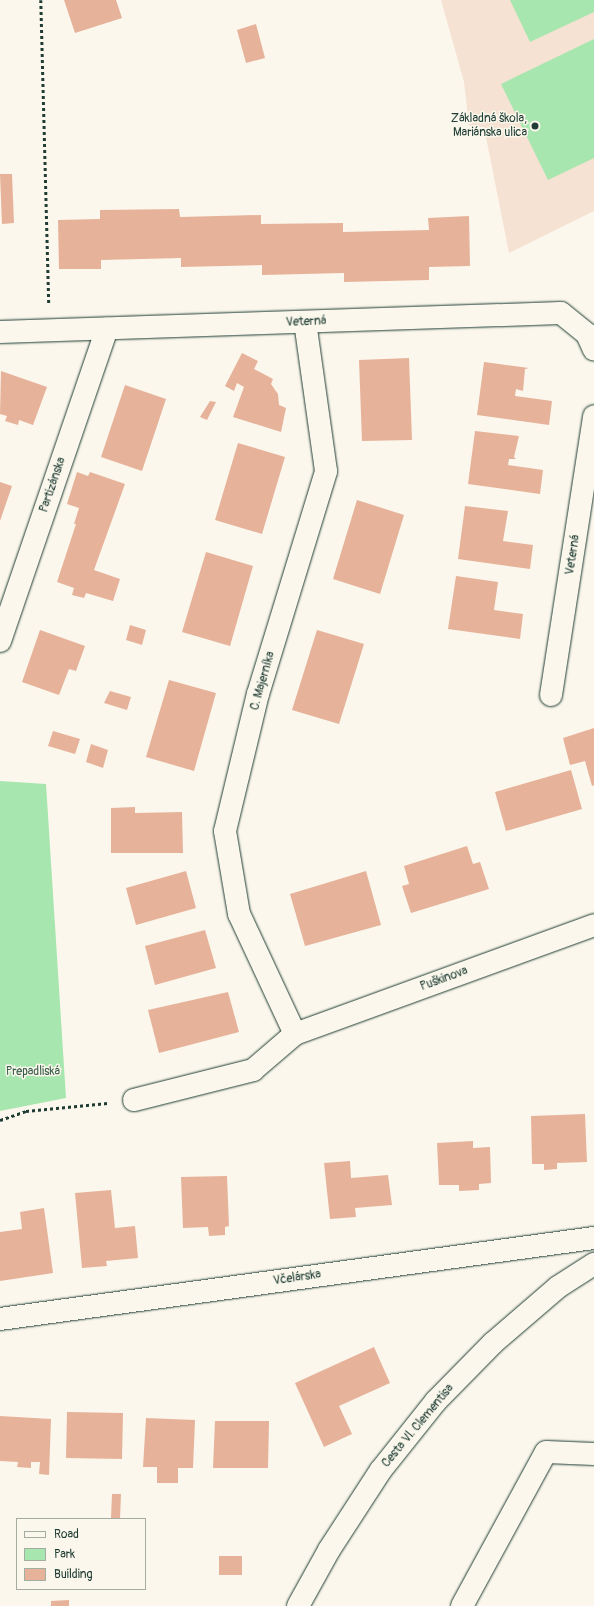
<!DOCTYPE html>
<meta charset="utf-8">
<style>
body{margin:0}
#map{position:relative;width:594px;height:1606px;overflow:hidden;background:#fbf7ec;font-family:Pangolin,sans-serif}
div>[style]{position:absolute}
.built>*{inset:0;background:#f5e2d3}
.green>*{inset:0;background:#a7e6ae}
.building>*{inset:0;background:#e7b29a}
.path>*{height:2.5px;margin-top:-1.25px;transform-origin:0;background:repeating-linear-gradient(90deg,#1f3d34 0 3px,transparent 0 6px)}
.roads{filter:drop-shadow(0 0 1px #1f3d34) drop-shadow(0 0 1px #1f3d34)}
.minor>*{height:22px;margin:-11px;padding:0 11px;transform-origin:11px;border-radius:11px;background:#fbf7ec}
.dots>*{width:11px;height:11px;translate:-50% -50%;box-sizing:border-box;border:2px solid #fbf7ec;border-radius:50%}
span{translate:-50% -50%;white-space:nowrap;text-align:center;line-height:1.15;-webkit-text-stroke:3px #fbf7ec;paint-order:stroke}
.poi-label{font-size:12px;color:#1f3d34}
.right{translate:-100% -50%;text-align:right}
.street-label{font-size:12px;color:#1f3d34}
.park-label{font-size:12px;color:#3a5f4c}
.legend{position:absolute;left:16px;top:1518px;width:130px;height:72px;box-sizing:border-box;background:#fbf7ec;border:1px solid #a3ada2;margin:0;padding:5px 7px;list-style:none;font-size:12px;color:#1f3d34}
.legend li{display:flex;align-items:center;gap:8px;height:20px}
.legend b{width:20px;border:1px solid #a3ada2}
</style>
<div id="map">
<div class="built">
<div style="clip-path:polygon(441px 0,594px 0,594px 211px,509px 253px,484px 127px,469px 126px,464px 82px)"></div>
</div>
<div class="green">
<div style="clip-path:polygon(510px 0,594px 0,594px 12px,530px 42px)"></div>
<div style="clip-path:polygon(594px 39px,594px 158px,548px 180px,501px 84px)"></div>
<div style="clip-path:polygon(0 781px,46px 784px,66px 1098px,0 1111px)"></div>
</div>
<div class="building">
<div style="clip-path:polygon(64px 0,116px 0,122px 18px,75px 33px)"></div>
<div style="clip-path:polygon(256px 24px,265px 58px,246px 63px,237px 30px)"></div>
<div style="clip-path:polygon(0 174px,12px 174px,14px 223px,2px 224px)"></div>
<div style="clip-path:polygon(179px 209px,180px 217px,261px 215px,261px 224px,343px 223px,343px 232px,429px 230px,428px 218px,469px 216px,470px 266px,429px 267px,429px 280px,344px 282px,344px 273px,262px 275px,262px 265px,181px 267px,181px 258px,101px 260px,101px 269px,59px 269px,58px 220px,100px 219px,100px 210px)"></div>
<div style="clip-path:polygon(242px 353px,258px 361px,254px 369px,273px 379px,271px 384px,278px 394px,279px 405px,286px 408px,281px 432px,233px 417px,244px 387px,237px 383px,234px 391px,225px 386px)"></div>
<div style="clip-path:polygon(409px 358px,412px 440px,362px 441px,359px 360px)"></div>
<div style="clip-path:polygon(484px 362px,529px 368px,525px 369px,523px 391px,516px 389px,515px 396px,552px 401px,549px 425px,477px 415px)"></div>
<div style="clip-path:polygon(1px 371px,47px 387px,33px 425px,19px 420px,18px 425px,5px 421px,7px 416px,0 414px)"></div>
<div style="clip-path:polygon(125px 385px,166px 399px,142px 471px,101px 457px)"></div>
<div style="clip-path:polygon(210px 401px,216px 402px,207px 420px,200px 417px)"></div>
<div style="clip-path:polygon(475px 431px,519px 436px,514px 457px,516px 459px,509px 459px,508px 465px,543px 470px,540px 494px,468px 484px)"></div>
<div style="clip-path:polygon(238px 443px,285px 457px,262px 534px,215px 520px)"></div>
<div style="clip-path:polygon(77px 472px,88px 476px,90px 472px,125px 484px,94px 570px,120px 579px,113px 601px,86px 593px,84px 598px,72px 595px,74px 588px,57px 582px,76px 524px,74px 524px,79px 508px,67px 504px)"></div>
<div style="clip-path:polygon(0 482px,12px 486px,0 521px)"></div>
<div style="clip-path:polygon(357px 500px,404px 515px,380px 594px,333px 579px)"></div>
<div style="clip-path:polygon(465px 506px,508px 511px,503px 541px,533px 545px,530px 569px,458px 559px)"></div>
<div style="clip-path:polygon(206px 552px,253px 566px,230px 646px,182px 632px)"></div>
<div style="clip-path:polygon(456px 576px,498px 582px,494px 610px,523px 614px,520px 639px,448px 629px)"></div>
<div style="clip-path:polygon(130px 625px,146px 630px,142px 645px,126px 640px)"></div>
<div style="clip-path:polygon(40px 630px,85px 646px,76px 671px,69px 669px,59px 695px,22px 682px)"></div>
<div style="clip-path:polygon(317px 630px,364px 644px,339px 724px,292px 710px)"></div>
<div style="clip-path:polygon(169px 680px,216px 693px,194px 771px,146px 757px)"></div>
<div style="clip-path:polygon(110px 691px,131px 697px,127px 710px,104px 703px)"></div>
<div style="clip-path:polygon(594px 728px,594px 785px,592px 786px,585px 761px,570px 765px,563px 738px)"></div>
<div style="clip-path:polygon(53px 731px,80px 739px,75px 754px,48px 746px)"></div>
<div style="clip-path:polygon(91px 744px,108px 750px,103px 768px,86px 762px)"></div>
<div style="clip-path:polygon(571px 770px,582px 809px,506px 831px,495px 792px)"></div>
<div style="clip-path:polygon(135px 807px,135px 813px,182px 812px,183px 853px,111px 853px,111px 808px)"></div>
<div style="clip-path:polygon(467px 846px,473px 864px,480px 862px,489px 889px,411px 913px,402px 886px,409px 884px,404px 866px)"></div>
<div style="clip-path:polygon(186px 871px,196px 908px,136px 925px,126px 888px)"></div>
<div style="clip-path:polygon(366px 871px,381px 925px,305px 946px,290px 894px)"></div>
<div style="clip-path:polygon(205px 930px,216px 968px,155px 985px,145px 946px)"></div>
<div style="clip-path:polygon(228px 992px,239px 1032px,159px 1053px,148px 1010px)"></div>
<div style="clip-path:polygon(585px 1114px,587px 1162px,557px 1163px,557px 1169px,544px 1170px,544px 1164px,532px 1164px,531px 1116px)"></div>
<div style="clip-path:polygon(473px 1141px,473px 1148px,490px 1147px,491px 1183px,479px 1184px,479px 1190px,459px 1191px,459px 1185px,439px 1185px,437px 1143px)"></div>
<div style="clip-path:polygon(350px 1161px,351px 1178px,388px 1175px,392px 1205px,355px 1208px,356px 1217px,330px 1219px,324px 1163px)"></div>
<div style="clip-path:polygon(227px 1176px,229px 1226px,225px 1227px,225px 1235px,209px 1236px,208px 1227px,183px 1228px,181px 1177px)"></div>
<div style="clip-path:polygon(111px 1190px,115px 1228px,135px 1226px,138px 1258px,106px 1261px,107px 1266px,82px 1268px,75px 1193px)"></div>
<div style="clip-path:polygon(44px 1208px,53px 1273px,0 1281px,0 1232px,22px 1229px,20px 1212px)"></div>
<div style="clip-path:polygon(374px 1347px,390px 1383px,339px 1406px,352px 1434px,324px 1447px,295px 1383px)"></div>
<div style="clip-path:polygon(67px 1412px,123px 1413px,122px 1459px,66px 1458px)"></div>
<div style="clip-path:polygon(0 1416px,51px 1419px,49px 1475px,39px 1474px,40px 1462px,31px 1462px,31px 1468px,17px 1467px,18px 1462px,0 1461px)"></div>
<div style="clip-path:polygon(146px 1418px,195px 1420px,193px 1468px,178px 1468px,178px 1483px,157px 1483px,157px 1467px,143px 1467px)"></div>
<div style="clip-path:polygon(215px 1421px,269px 1421px,268px 1468px,213px 1468px)"></div>
<div style="clip-path:polygon(112px 1494px,121px 1494px,120px 1519px,111px 1518px)"></div>
<div style="clip-path:polygon(219px 1556px,242px 1556px,242px 1575px,219px 1575px)"></div>
<div style="clip-path:polygon(69px 1600px,69px 1606px,51px 1606px,51px 1601px)"></div>
</div>
<div class="path">
<div style="left:41px;top:0;width:304px;rotate:88.5deg"></div>
<div style="left:0;top:1120px;width:28px;rotate:-19deg"></div>
<div style="left:26px;top:1111px;width:82px;rotate:-5.6deg"></div>
</div>
<div class="roads">
<div class="minor">
<div style="left:0;top:332px;width:561px;rotate:-1.94deg"></div>
<div style="left:561px;top:313px;width:33px;rotate:39deg"></div>
<div style="left:587px;top:334px;width:17px;rotate:66deg"></div>
<div style="left:0;top:641px;width:330px;rotate:-71.1deg"></div>
<div style="left:551px;top:695px;width:282px;rotate:-81.2deg"></div>
<div style="left:295px;top:1034px;width:132px;rotate:-115deg"></div>
<div style="left:239px;top:914px;width:84px;rotate:-99.6deg"></div>
<div style="left:225px;top:831px;width:141px;rotate:-76.5deg"></div>
<div style="left:258px;top:694px;width:233px;rotate:-73deg"></div>
<div style="left:326px;top:471px;width:150px;rotate:-98deg"></div>
<div style="left:134px;top:1100px;width:123px;rotate:-14.1deg"></div>
<div style="left:253px;top:1070px;width:55px;rotate:-40.6deg"></div>
<div style="left:295px;top:1034px;width:318px;rotate:-20deg"></div>
<div style="left:0;top:1319px;width:599px;rotate:-7.77deg"></div>
<div style="left:298px;top:1606px;width:64px;rotate:-61deg"></div>
<div style="left:329px;top:1550px;width:95px;rotate:-57deg"></div>
<div style="left:381px;top:1470px;width:88px;rotate:-51.4deg"></div>
<div style="left:436px;top:1401px;width:81px;rotate:-45.5deg"></div>
<div style="left:493px;top:1343px;width:86px;rotate:-40.7deg"></div>
<div style="left:558px;top:1287px;width:43px;rotate:-32.6deg"></div>
<div style="left:462px;top:1606px;width:175px;rotate:-61.4deg"></div>
<div style="left:546px;top:1452px;width:48px;rotate:2.4deg"></div>
</div>
</div>
<div class="dots">
<div style="left:535px;top:126px;background:#1f3d34"></div>
</div>
<div class="poi-label">
<span class="right" style="left:527px;top:126px">Základná škola,<br>Mariánska ulica</span>
</div>
<div class="street-label">
<span style="left:306px;top:322px;rotate:-2deg">Veterná</span>
<span style="left:53px;top:485px;rotate:-71deg">Partizánska</span>
<span style="left:573px;top:555px;rotate:-81deg">Veterná</span>
<span style="left:263px;top:681px;rotate:-74deg">C. Majerníka</span>
<span style="left:444px;top:979px;rotate:-20deg">Puškinova</span>
<span style="left:297px;top:1278px;rotate:-8deg">Včelárska</span>
<span style="left:418px;top:1426px;rotate:-50deg">Cesta Vl. Clementisa</span>
</div>
<div class="park-label">
<span style="left:33px;top:1072px">Prepadliská</span>
</div>
<ul class="legend">
<li><b style="height:5px;background:#fbf7ec"></b>Road</li>
<li><b style="height:11px;background:#a7e6ae"></b>Park</li>
<li><b style="height:11px;background:#e7b29a"></b>Building</li>
</ul>
</div>
